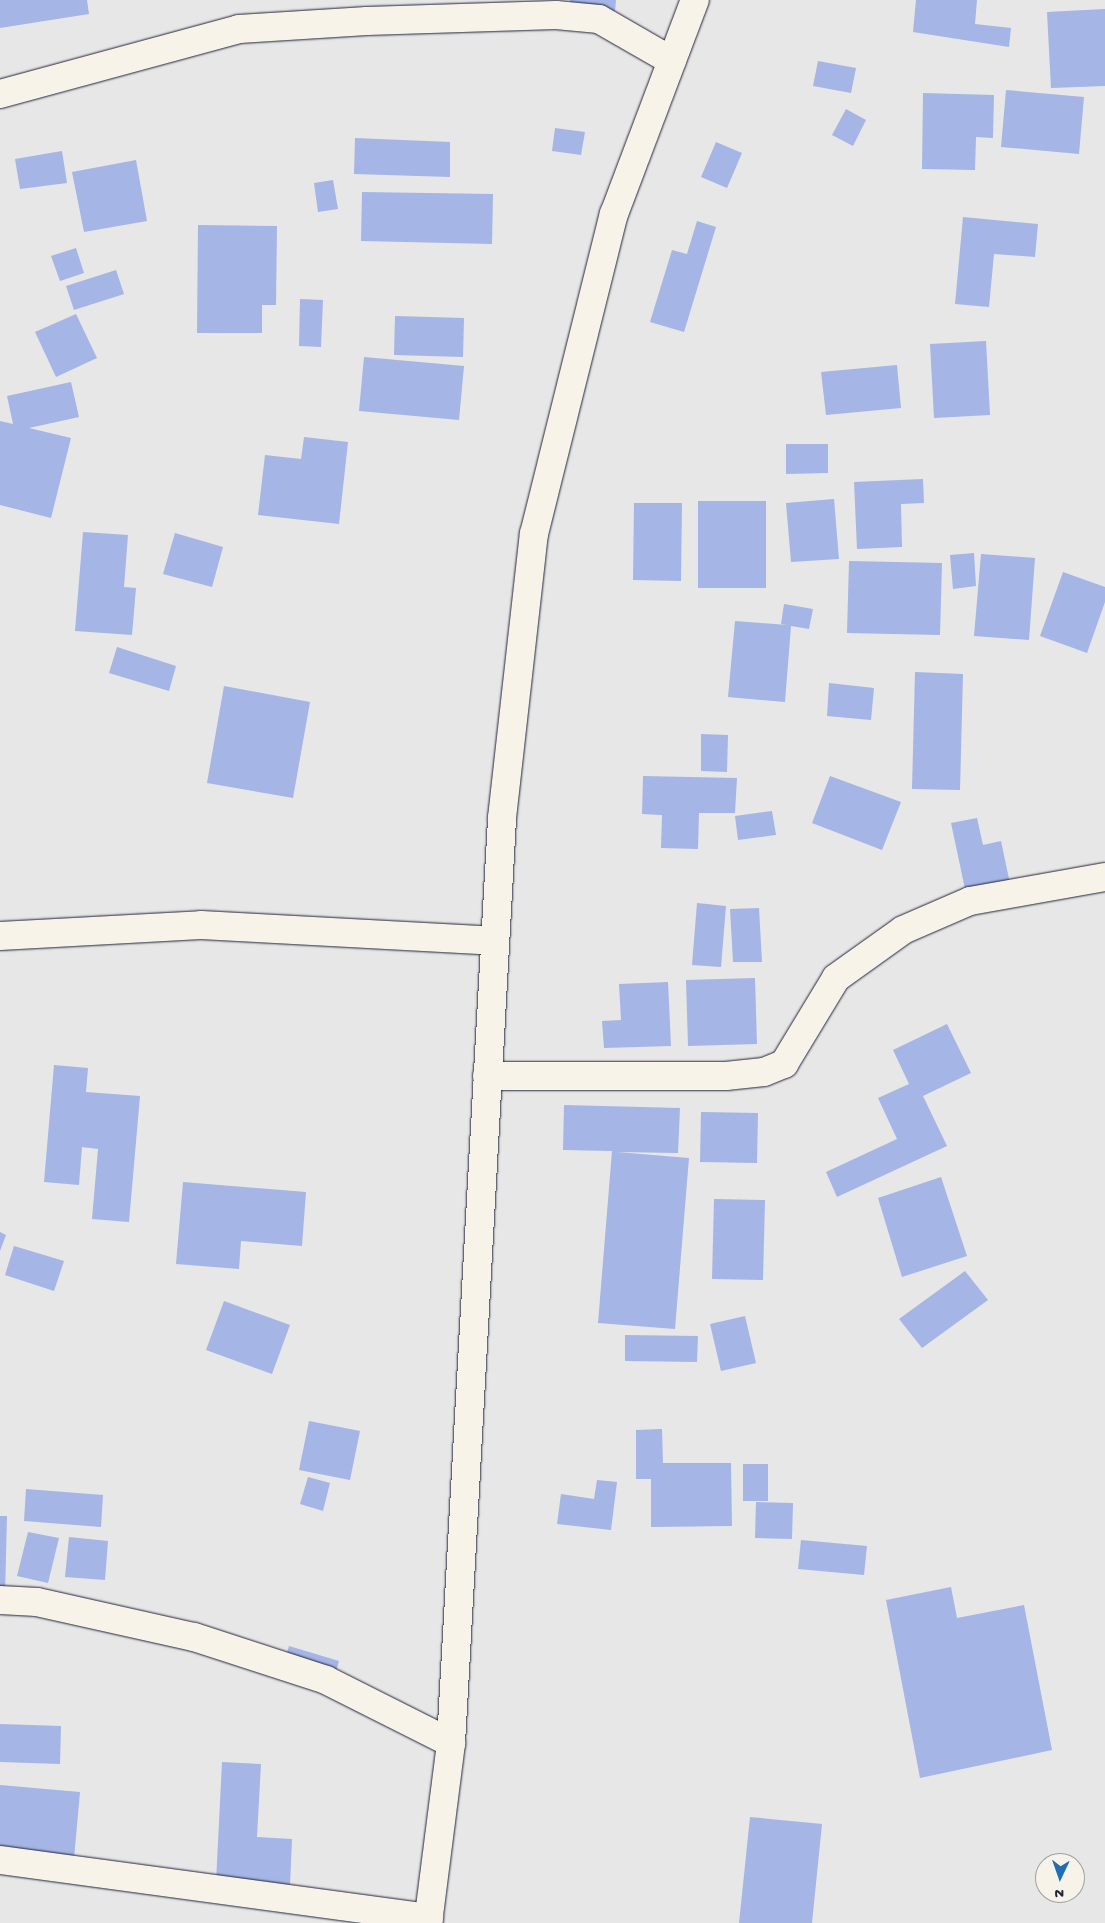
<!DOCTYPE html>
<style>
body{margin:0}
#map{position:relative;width:1105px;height:1923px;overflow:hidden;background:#e7e7e7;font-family:"Gochi Hand",sans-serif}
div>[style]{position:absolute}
.building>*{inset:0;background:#a5b5e5}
.roads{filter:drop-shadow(0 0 1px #22223b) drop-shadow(0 0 1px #22223b)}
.minor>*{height:28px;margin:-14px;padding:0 14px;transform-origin:14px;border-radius:14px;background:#f7f3e8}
.major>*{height:28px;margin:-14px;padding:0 14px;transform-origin:14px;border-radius:14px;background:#f7f3e8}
span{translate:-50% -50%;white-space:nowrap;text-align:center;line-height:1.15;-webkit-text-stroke:4px #f7f3e8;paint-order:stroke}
.north{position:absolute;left:1035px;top:1853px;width:50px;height:50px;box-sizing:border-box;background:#f7f3e8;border:1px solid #a29fa3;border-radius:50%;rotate:183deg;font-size:14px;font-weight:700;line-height:20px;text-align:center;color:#22223b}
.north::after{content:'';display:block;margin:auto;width:18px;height:22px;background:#1f6fb2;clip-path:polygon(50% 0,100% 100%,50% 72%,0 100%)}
</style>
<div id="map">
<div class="building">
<div style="clip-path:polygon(0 0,87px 0,89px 14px,0 28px)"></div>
<div style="clip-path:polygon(570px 0,616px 0,615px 11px,570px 10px)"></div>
<div style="clip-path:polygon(916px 0,977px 0,975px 24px,1011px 28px,1009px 47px,913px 32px)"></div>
<div style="clip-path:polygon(1105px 9px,1105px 86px,1051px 88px,1047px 12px)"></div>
<div style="clip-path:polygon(818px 61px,856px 68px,851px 93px,813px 86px)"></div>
<div style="clip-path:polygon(1006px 90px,1084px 97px,1079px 154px,1001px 147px)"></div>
<div style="clip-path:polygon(923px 93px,994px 95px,993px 138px,976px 137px,975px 170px,922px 169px)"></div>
<div style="clip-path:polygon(846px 109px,866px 120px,853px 146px,832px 135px)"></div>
<div style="clip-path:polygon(555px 128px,585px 132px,581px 155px,552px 151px)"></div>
<div style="clip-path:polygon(355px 138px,450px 142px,450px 177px,354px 174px)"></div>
<div style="clip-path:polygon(716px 142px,742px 153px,727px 188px,701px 177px)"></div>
<div style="clip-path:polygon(62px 151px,67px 183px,20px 189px,15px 159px)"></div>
<div style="clip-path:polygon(136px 160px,147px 221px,84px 232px,72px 172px)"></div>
<div style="clip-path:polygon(333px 180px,338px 209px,318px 212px,314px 183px)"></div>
<div style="clip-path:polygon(362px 192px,493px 194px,492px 244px,361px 241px)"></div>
<div style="clip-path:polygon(963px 217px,1038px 224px,1035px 257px,994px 254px,989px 307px,955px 304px)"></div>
<div style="clip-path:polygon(697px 221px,716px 227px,684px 332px,650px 322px,672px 250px,687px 254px)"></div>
<div style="clip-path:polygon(198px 225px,277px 226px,276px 305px,262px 305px,262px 333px,197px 333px)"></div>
<div style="clip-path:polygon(76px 248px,84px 273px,60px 281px,51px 256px)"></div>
<div style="clip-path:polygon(116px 270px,124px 294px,74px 310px,66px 286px)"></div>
<div style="clip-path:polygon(300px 299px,323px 300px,321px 347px,299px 346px)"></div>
<div style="clip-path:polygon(76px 314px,97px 358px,56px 377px,35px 332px)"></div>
<div style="clip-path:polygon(395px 316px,464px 318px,463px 357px,394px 355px)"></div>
<div style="clip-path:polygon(986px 341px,990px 415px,934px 418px,930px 344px)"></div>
<div style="clip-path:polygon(364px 357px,464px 366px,459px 420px,359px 411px)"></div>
<div style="clip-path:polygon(897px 365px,901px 408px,826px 415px,821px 372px)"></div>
<div style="clip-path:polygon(71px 382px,79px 417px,29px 428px,71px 438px,51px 518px,0 505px,0 421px,13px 424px,7px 396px)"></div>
<div style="clip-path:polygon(304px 437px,348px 442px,339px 524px,258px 515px,265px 455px,301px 459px)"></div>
<div style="clip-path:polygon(786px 444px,828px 444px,828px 473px,786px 474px)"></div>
<div style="clip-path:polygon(923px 479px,924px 503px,901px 504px,902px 547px,857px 549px,854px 482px)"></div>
<div style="clip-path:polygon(834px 499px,839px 559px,791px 562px,786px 503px)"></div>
<div style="clip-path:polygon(698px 501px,766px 501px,766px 588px,698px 588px)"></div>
<div style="clip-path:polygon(634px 503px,682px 503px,681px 581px,633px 580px)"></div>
<div style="clip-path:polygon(83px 532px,128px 535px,124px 587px,136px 588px,132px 635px,75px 631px)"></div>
<div style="clip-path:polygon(175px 533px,223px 547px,212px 587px,163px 574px)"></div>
<div style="clip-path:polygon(974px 553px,976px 586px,953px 589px,950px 555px)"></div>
<div style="clip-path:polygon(981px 554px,1035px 558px,1029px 640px,974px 636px)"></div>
<div style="clip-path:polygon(849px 561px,942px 563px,940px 635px,847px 633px)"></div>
<div style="clip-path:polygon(1063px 572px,1105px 587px,1105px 602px,1087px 653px,1040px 636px)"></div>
<div style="clip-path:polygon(784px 604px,813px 609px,809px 629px,791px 626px,785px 702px,728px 697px,735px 621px,787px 625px,781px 624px)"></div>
<div style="clip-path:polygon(117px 647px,176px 666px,169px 691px,109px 673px)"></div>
<div style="clip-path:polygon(915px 672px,963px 674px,960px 790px,912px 789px)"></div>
<div style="clip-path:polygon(829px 683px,874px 688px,871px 720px,827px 716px)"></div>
<div style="clip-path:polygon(224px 686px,310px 702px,293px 798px,207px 783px)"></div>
<div style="clip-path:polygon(701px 734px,728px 735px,727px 772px,701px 771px)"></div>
<div style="clip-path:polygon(643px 776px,737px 778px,735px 813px,699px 813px,698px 849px,661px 848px,662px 815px,642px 814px)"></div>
<div style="clip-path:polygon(830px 776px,901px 802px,882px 850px,812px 823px)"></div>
<div style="clip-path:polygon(772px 811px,776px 835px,738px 840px,735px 816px)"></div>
<div style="clip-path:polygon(977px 818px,983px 845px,1001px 841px,1012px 893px,968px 903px,951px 823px)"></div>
<div style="clip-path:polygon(697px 903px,726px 906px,721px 967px,692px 965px)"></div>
<div style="clip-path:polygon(759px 908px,762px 962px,733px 962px,730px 909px)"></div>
<div style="clip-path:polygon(755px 978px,757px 1044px,688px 1046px,686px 980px)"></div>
<div style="clip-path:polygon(668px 982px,671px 1046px,604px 1048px,602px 1021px,621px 1020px,619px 984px)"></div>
<div style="clip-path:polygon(947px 1024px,971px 1073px,923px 1096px,947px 1146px,837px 1197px,826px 1172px,897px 1139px,878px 1098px,909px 1084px,893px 1050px)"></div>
<div style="clip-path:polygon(54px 1065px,88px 1068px,86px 1092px,140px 1096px,129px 1222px,92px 1219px,98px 1149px,82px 1147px,79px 1185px,44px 1182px)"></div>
<div style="clip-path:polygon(564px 1105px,680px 1108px,678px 1153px,617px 1152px,689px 1158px,675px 1329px,598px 1323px,612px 1151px,563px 1150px)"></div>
<div style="clip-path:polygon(701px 1112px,758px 1113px,757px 1163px,700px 1162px)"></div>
<div style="clip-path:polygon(941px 1177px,967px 1256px,902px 1277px,878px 1198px)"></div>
<div style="clip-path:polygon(183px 1182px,306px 1192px,302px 1246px,241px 1241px,239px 1269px,176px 1264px)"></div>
<div style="clip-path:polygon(714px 1199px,765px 1200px,763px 1280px,712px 1279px)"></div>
<div style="clip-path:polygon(0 1232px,6px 1235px,0 1251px)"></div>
<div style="clip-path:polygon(14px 1246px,64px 1261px,54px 1291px,5px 1275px)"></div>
<div style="clip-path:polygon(965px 1271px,988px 1300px,922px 1348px,899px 1319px)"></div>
<div style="clip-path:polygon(224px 1301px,290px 1325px,272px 1374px,206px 1350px)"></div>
<div style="clip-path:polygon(745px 1316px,756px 1363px,721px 1371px,710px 1324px)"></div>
<div style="clip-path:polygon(625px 1335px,698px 1336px,697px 1362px,625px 1361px)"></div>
<div style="clip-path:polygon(309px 1421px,360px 1431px,350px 1480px,299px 1470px)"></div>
<div style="clip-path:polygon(662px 1429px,663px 1463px,731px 1463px,732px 1526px,651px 1527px,651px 1479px,636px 1479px,636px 1430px)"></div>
<div style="clip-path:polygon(743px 1464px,768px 1464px,768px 1501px,743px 1501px)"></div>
<div style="clip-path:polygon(308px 1477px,330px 1483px,323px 1511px,300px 1504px)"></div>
<div style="clip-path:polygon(597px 1480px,617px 1482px,611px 1530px,557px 1524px,561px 1494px,594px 1499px)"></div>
<div style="clip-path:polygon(26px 1489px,103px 1495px,101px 1527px,24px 1521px)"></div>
<div style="clip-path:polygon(756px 1502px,793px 1503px,792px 1539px,755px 1538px)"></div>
<div style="clip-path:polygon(0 1516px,7px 1516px,5px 1594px,0 1594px)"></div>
<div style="clip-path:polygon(28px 1532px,59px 1538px,48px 1583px,17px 1576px)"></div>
<div style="clip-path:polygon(69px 1537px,108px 1541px,105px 1580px,65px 1577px)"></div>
<div style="clip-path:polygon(801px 1540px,867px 1546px,864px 1575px,798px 1569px)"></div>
<div style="clip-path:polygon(951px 1587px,957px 1618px,1024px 1605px,1052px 1750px,920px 1778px,886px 1600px)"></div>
<div style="clip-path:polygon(289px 1646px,339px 1661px,332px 1687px,281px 1672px)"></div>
<div style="clip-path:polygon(0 1724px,61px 1726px,60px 1764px,0 1762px)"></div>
<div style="clip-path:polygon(222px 1762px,261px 1764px,257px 1837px,292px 1839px,290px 1886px,216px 1882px)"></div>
<div style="clip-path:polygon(0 1785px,80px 1792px,73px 1870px,0 1864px)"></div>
<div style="clip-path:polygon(750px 1817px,822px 1824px,812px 1923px,739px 1923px)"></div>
</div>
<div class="roads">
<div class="minor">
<div style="left:0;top:94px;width:248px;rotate:-15.2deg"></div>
<div style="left:239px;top:29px;width:128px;rotate:-3.6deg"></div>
<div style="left:367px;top:21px;width:189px;rotate:-1.8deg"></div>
<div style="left:556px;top:15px;width:43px;rotate:5.3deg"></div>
<div style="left:599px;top:19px;width:84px;rotate:29.9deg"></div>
<div style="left:0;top:936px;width:201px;rotate:-3.1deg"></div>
<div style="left:201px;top:925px;width:293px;rotate:3.1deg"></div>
<div style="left:487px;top:1076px;width:239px"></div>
<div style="left:726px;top:1076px;width:38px;rotate:-6deg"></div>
<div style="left:764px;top:1072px;width:22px;rotate:-22deg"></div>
<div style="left:784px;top:1064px;width:100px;rotate:-58.8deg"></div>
<div style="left:836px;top:978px;width:82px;rotate:-35.6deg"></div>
<div style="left:903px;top:930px;width:73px;rotate:-23.4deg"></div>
<div style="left:970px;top:901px;width:137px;rotate:-10.1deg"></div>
<div style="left:0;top:1600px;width:37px;rotate:3deg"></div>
<div style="left:37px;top:1602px;width:161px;rotate:12.6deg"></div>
<div style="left:194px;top:1637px;width:139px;rotate:18deg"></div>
<div style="left:326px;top:1680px;width:140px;rotate:26.7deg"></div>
<div style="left:0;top:1860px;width:433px;rotate:7.7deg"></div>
</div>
<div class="major">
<div style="left:428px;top:1923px;width:181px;rotate:-82.7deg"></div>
<div style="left:451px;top:1743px;width:926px;rotate:-86.84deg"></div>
<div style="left:502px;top:818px;width:286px;rotate:-83.6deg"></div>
<div style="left:534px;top:534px;width:330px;rotate:-76deg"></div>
<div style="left:614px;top:214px;width:229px;rotate:-69.3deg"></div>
</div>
</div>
<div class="north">N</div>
</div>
